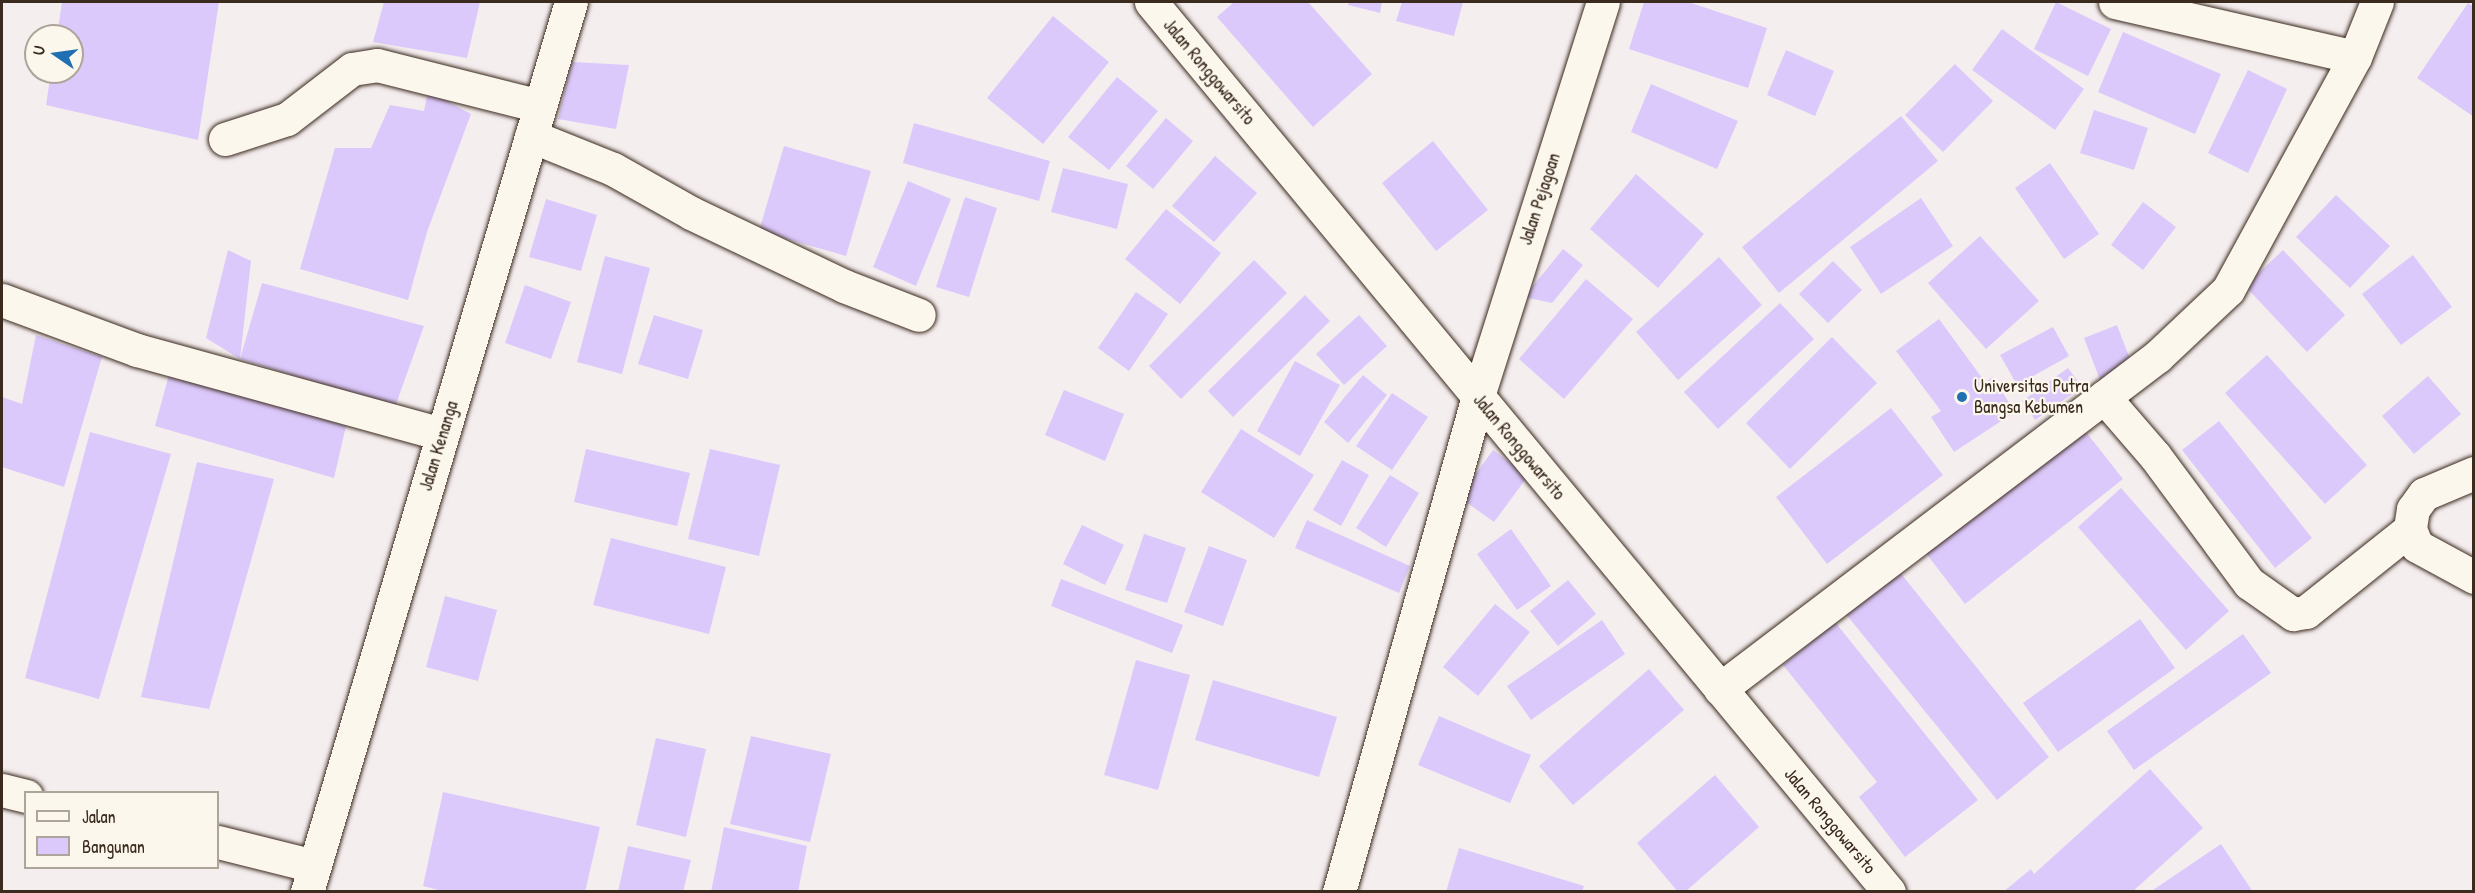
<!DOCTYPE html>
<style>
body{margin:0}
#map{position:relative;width:2475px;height:893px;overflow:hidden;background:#f5eeef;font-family:"Patrick Hand",sans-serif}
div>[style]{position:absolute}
.building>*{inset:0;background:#dcc9fb}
.roads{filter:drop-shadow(0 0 2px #3b2a1e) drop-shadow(0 0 2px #3b2a1e)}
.minor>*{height:33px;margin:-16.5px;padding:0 16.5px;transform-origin:16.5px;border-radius:16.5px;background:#fbf7ec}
.secondary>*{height:33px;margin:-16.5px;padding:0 16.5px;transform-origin:16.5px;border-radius:16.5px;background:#fbf7ec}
.dots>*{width:16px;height:16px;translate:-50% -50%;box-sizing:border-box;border:3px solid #fbf7ec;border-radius:50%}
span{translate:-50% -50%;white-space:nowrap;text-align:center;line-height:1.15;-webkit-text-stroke:4.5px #fbf7ec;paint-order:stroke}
.street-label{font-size:18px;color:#3b2a1e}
.poi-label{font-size:18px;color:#3b2a1e}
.left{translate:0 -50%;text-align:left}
.frame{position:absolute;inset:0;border:3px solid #3b2a1e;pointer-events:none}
.legend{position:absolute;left:24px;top:791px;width:195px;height:78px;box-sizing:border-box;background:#fbf7ec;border:2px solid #aea59a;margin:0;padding:8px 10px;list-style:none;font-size:18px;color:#3b2a1e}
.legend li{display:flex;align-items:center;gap:12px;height:30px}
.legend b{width:30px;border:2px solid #aea59a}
.north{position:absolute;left:24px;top:24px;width:60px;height:60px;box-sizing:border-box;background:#fbf7ec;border:2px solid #aea59a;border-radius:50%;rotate:283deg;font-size:16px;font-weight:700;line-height:24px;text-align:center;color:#3b2a1e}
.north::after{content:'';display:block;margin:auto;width:21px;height:27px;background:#1f6fb2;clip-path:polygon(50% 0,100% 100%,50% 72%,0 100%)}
</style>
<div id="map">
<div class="building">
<div style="clip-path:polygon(62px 2px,219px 2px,198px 140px,46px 105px,51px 72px,72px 72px,72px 36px,57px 36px)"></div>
<div style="clip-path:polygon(384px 2px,480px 2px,467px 58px,373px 42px)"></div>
<div style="clip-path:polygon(1234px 2px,1308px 2px,1372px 74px,1313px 127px,1217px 17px)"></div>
<div style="clip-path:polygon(1349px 2px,1382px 2px,1380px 13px,1348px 5px)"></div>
<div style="clip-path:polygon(1402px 2px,1463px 2px,1454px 36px,1396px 21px)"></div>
<div style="clip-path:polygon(1644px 2px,1688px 2px,1767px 28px,1748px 88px,1629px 49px)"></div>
<div style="clip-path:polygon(2056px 2px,2111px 29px,2088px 76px,2034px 49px)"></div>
<div style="clip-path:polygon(2468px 3px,2474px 7px,2474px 117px,2417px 78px)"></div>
<div style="clip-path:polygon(1053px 16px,1109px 62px,1043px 144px,987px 98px)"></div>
<div style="clip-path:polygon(2002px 29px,2084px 89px,2055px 130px,1972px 70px)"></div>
<div style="clip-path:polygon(2123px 32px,2221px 74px,2195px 134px,2098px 92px)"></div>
<div style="clip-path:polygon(1786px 50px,1834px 71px,1815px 116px,1767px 95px)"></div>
<div style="clip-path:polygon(572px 62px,629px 65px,616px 129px,558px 119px)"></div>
<div style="clip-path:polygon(1955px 64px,1993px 101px,1943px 152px,1905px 115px)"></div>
<div style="clip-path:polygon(2248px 70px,2287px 89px,2248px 173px,2208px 153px)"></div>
<div style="clip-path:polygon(1117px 77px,1158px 111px,1109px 170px,1068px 137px)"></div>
<div style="clip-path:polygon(1651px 84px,1738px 121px,1717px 169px,1631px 132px)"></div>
<div style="clip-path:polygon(428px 91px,471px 114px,427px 232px,408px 300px,300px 269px,335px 148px,371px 148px,390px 105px,424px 111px)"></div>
<div style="clip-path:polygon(2094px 110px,2148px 128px,2134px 170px,2080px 153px)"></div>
<div style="clip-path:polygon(1901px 116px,1938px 161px,1779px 293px,1742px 247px)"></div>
<div style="clip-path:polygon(1166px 118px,1193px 141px,1153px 189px,1126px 166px)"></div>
<div style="clip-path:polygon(914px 123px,1050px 161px,1039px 201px,903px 163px)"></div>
<div style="clip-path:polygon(1433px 141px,1488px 210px,1436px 251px,1382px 183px)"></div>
<div style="clip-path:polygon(784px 146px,871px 171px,846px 256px,759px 231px)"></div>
<div style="clip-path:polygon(1215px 156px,1257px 193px,1214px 242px,1172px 206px)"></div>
<div style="clip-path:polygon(2050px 163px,2099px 234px,2064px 259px,2015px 188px)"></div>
<div style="clip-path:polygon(1063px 168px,1128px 184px,1117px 229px,1051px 212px)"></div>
<div style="clip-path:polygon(1636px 174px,1704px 234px,1658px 288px,1590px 229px)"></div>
<div style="clip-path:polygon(908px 181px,951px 199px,916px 286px,873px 267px)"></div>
<div style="clip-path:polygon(2336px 195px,2390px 246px,2350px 288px,2296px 237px)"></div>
<div style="clip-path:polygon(965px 197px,997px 208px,969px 297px,936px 287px)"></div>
<div style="clip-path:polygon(1921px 198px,1953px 246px,1881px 294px,1850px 247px)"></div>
<div style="clip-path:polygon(546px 199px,597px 215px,581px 271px,529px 257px)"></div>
<div style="clip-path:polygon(2143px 202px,2176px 227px,2143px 270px,2111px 245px)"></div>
<div style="clip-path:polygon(1166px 209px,1221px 253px,1180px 304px,1125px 259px)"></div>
<div style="clip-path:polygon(1980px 236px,2039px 301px,1986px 349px,1928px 283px)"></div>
<div style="clip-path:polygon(1563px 249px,1583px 265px,1552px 303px,1524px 297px)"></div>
<div style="clip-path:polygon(228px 250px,251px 261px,240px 359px,206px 338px)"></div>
<div style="clip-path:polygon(2283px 250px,2345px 315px,2307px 352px,2245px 286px)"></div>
<div style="clip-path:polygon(2413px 255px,2452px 307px,2401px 345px,2362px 294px)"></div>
<div style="clip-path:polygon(605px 256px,650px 268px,622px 374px,577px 362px)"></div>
<div style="clip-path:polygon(1719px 257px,1762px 305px,1678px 380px,1636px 332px)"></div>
<div style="clip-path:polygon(1254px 260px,1287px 293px,1181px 399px,1149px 366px)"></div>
<div style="clip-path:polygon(1833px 261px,1862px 290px,1828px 323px,1799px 294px)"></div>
<div style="clip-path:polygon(1586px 279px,1633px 319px,1564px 399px,1519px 359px)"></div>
<div style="clip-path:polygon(262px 283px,424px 326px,395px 407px,240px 359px)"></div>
<div style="clip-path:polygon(525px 285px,571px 302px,551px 359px,505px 343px)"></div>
<div style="clip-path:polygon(1136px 292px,1168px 314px,1129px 371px,1098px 348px)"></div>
<div style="clip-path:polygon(1305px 295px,1330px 321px,1233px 417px,1208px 391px)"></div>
<div style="clip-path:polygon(1780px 303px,1814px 339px,1718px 429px,1684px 392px)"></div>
<div style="clip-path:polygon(654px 315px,703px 330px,688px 379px,638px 364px)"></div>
<div style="clip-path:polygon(1359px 315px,1387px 346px,1344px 385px,1316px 354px)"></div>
<div style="clip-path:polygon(1939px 319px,1985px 382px,1993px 377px,2015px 412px,1954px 452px,1931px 417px,1941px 411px,1896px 351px)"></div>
<div style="clip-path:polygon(2117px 325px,2133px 367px,2100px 380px,2084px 338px)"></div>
<div style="clip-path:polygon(2053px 327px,2069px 356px,2017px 385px,2000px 355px)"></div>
<div style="clip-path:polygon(36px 335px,102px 357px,64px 487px,2px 467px,2px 397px,22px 404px)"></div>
<div style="clip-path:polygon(1832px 337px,1877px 383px,1790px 469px,1746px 423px)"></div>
<div style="clip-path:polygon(2267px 355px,2367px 465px,2325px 504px,2225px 393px)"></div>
<div style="clip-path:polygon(1295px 361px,1340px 385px,1300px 456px,1257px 431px)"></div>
<div style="clip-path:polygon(2068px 368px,2082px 387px,2035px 420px,2022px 401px)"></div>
<div style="clip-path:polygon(170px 371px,346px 426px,334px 478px,155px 426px)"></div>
<div style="clip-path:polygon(1363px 375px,1387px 395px,1348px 443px,1324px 422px)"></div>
<div style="clip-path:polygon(2428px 376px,2461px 414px,2414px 454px,2382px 416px)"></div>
<div style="clip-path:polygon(1064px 390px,1124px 414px,1105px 461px,1045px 435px)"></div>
<div style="clip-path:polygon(1392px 393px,1428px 417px,1392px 470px,1356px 446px)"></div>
<div style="clip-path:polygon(1891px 408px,1943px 475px,1827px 564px,1776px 497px)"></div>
<div style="clip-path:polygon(2219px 421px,2312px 538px,2275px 568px,2182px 450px)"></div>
<div style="clip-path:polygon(2082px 427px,2123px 479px,1965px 604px,1925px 552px)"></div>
<div style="clip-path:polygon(1241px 429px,1314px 475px,1274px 538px,1201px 492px)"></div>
<div style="clip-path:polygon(90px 432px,171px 454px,99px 699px,25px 678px)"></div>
<div style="clip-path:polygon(586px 449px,690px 473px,677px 526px,574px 502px)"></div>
<div style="clip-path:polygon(710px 449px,780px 465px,759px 556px,688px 539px)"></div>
<div style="clip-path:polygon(1493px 450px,1528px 476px,1494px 522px,1459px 497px)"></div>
<div style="clip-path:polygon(1342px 460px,1369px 475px,1341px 526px,1313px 510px)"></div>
<div style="clip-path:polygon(197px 462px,274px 479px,209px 709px,141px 697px)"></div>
<div style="clip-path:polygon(1390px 475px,1419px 493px,1386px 547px,1356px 528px)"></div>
<div style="clip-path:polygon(2121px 488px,2229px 611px,2186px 650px,2078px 527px)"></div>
<div style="clip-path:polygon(1307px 520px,1410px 566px,1399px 593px,1295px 548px)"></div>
<div style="clip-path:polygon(1082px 525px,1124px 545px,1105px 585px,1063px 564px)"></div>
<div style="clip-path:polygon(1511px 529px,1551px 586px,1517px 610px,1477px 554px)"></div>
<div style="clip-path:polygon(1144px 534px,1186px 548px,1167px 603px,1125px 590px)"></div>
<div style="clip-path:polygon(611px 538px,726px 567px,709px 634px,593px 605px)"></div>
<div style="clip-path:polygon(1209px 546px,1247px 560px,1223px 626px,1184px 612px)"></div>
<div style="clip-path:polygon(1898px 570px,2049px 757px,1997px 800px,1845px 613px)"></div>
<div style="clip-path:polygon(1061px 579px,1183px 625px,1172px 653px,1051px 606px)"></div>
<div style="clip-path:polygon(1568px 580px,1596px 614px,1558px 646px,1530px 611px)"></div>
<div style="clip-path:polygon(445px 596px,497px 610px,478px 681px,426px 667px)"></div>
<div style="clip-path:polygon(1495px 604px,1530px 632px,1478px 696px,1443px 667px)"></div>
<div style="clip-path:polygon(2140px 619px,2175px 668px,2058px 752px,2023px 703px)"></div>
<div style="clip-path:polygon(1602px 620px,1625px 654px,1531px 720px,1507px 686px)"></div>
<div style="clip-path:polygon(1835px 622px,1978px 800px,1905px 857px,1859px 797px,1877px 782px,1783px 665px)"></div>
<div style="clip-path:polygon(2243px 634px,2271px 673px,2134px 770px,2107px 731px)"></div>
<div style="clip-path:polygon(1136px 660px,1190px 675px,1158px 790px,1104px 775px)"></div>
<div style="clip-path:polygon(1649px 669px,1684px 710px,1573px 805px,1539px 766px)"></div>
<div style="clip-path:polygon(1213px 680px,1337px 717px,1319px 777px,1195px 740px)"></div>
<div style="clip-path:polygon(1439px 716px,1531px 755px,1510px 803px,1418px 765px)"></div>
<div style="clip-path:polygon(751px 736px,831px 754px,810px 842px,730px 824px)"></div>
<div style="clip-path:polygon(656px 738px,706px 749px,686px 837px,636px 825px)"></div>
<div style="clip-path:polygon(2150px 769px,2203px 828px,2132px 892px,2003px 892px,2031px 869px,2034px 874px)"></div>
<div style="clip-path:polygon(1715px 775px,1759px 827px,1685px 892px,1678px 892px,1637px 843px)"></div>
<div style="clip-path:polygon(443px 792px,600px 827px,585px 892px,446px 892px,423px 886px)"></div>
<div style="clip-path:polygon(724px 827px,807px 846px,798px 892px,711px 892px)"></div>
<div style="clip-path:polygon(2221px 844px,2253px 892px,2150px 892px)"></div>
<div style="clip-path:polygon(628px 846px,691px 860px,683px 892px,618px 892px)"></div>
<div style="clip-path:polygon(1459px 848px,1584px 886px,1582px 892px,1446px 892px)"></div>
</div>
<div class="roads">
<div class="minor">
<div style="left:2115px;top:2px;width:246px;rotate:12.9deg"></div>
<div style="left:531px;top:136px;width:88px;rotate:21.9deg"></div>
<div style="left:613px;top:169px;width:90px;rotate:29.4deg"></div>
<div style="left:691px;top:213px;width:170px;rotate:25.5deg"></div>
<div style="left:844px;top:286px;width:80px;rotate:21.1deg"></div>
<div style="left:225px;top:139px;width:65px;rotate:-17.9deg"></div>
<div style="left:287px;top:119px;width:82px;rotate:-37.6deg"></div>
<div style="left:352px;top:69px;width:25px;rotate:-9deg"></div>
<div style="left:377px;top:65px;width:168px;rotate:14.1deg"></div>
<div style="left:2px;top:300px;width:144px;rotate:20.3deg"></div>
<div style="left:137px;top:350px;width:316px;rotate:15.4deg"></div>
<div style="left:2104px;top:397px;width:78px;rotate:49.2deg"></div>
<div style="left:2155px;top:456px;width:158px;rotate:53.5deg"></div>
<div style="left:2249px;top:583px;width:54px;rotate:35.2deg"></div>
<div style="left:2293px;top:614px;width:13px;rotate:-9deg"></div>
<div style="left:2306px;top:612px;width:133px;rotate:-38.6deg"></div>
<div style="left:2474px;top:473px;width:54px;rotate:157.2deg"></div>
<div style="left:2424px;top:494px;width:19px;rotate:126deg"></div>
<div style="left:2413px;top:509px;width:20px;rotate:99deg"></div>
<div style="left:2410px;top:529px;width:18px;rotate:68deg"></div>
<div style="left:2417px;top:546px;width:65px;rotate:28.5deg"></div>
<div style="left:1720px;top:689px;width:550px;rotate:-37.24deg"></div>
<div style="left:2158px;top:356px;width:96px;rotate:-43.3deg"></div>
<div style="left:2228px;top:290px;width:265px;rotate:-61.4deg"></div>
<div style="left:2355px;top:57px;width:59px;rotate:-68.2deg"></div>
<div style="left:2px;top:790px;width:25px;rotate:14deg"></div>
<div style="left:218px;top:842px;width:99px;rotate:14deg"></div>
<div style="left:307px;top:892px;width:928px;rotate:-73.48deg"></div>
<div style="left:1339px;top:892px;width:515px;rotate:-74.34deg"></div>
<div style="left:1478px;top:396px;width:413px;rotate:-72.4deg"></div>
</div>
<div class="secondary">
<div style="left:1151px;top:2px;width:1156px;rotate:50.33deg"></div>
</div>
</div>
<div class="dots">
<div style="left:1962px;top:397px;background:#1f6fb2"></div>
</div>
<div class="street-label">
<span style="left:1209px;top:72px;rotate:50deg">Jalan Ronggowarsito</span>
<span style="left:1540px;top:199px;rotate:-72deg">Jalan Pejagoan</span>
<span style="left:439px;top:446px;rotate:-73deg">Jalan Kenanga</span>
<span style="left:1519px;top:447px;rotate:50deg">Jalan Ronggowarsito</span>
<span style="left:1830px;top:821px;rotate:50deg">Jalan Ronggowarsito</span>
</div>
<div class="poi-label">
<span class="left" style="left:1974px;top:397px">Universitas Putra<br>Bangsa Kebumen</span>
</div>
<div class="frame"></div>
<ul class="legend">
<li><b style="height:8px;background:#fbf7ec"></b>Jalan</li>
<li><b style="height:16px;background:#dcc9fb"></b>Bangunan</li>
</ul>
<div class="north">U</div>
</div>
